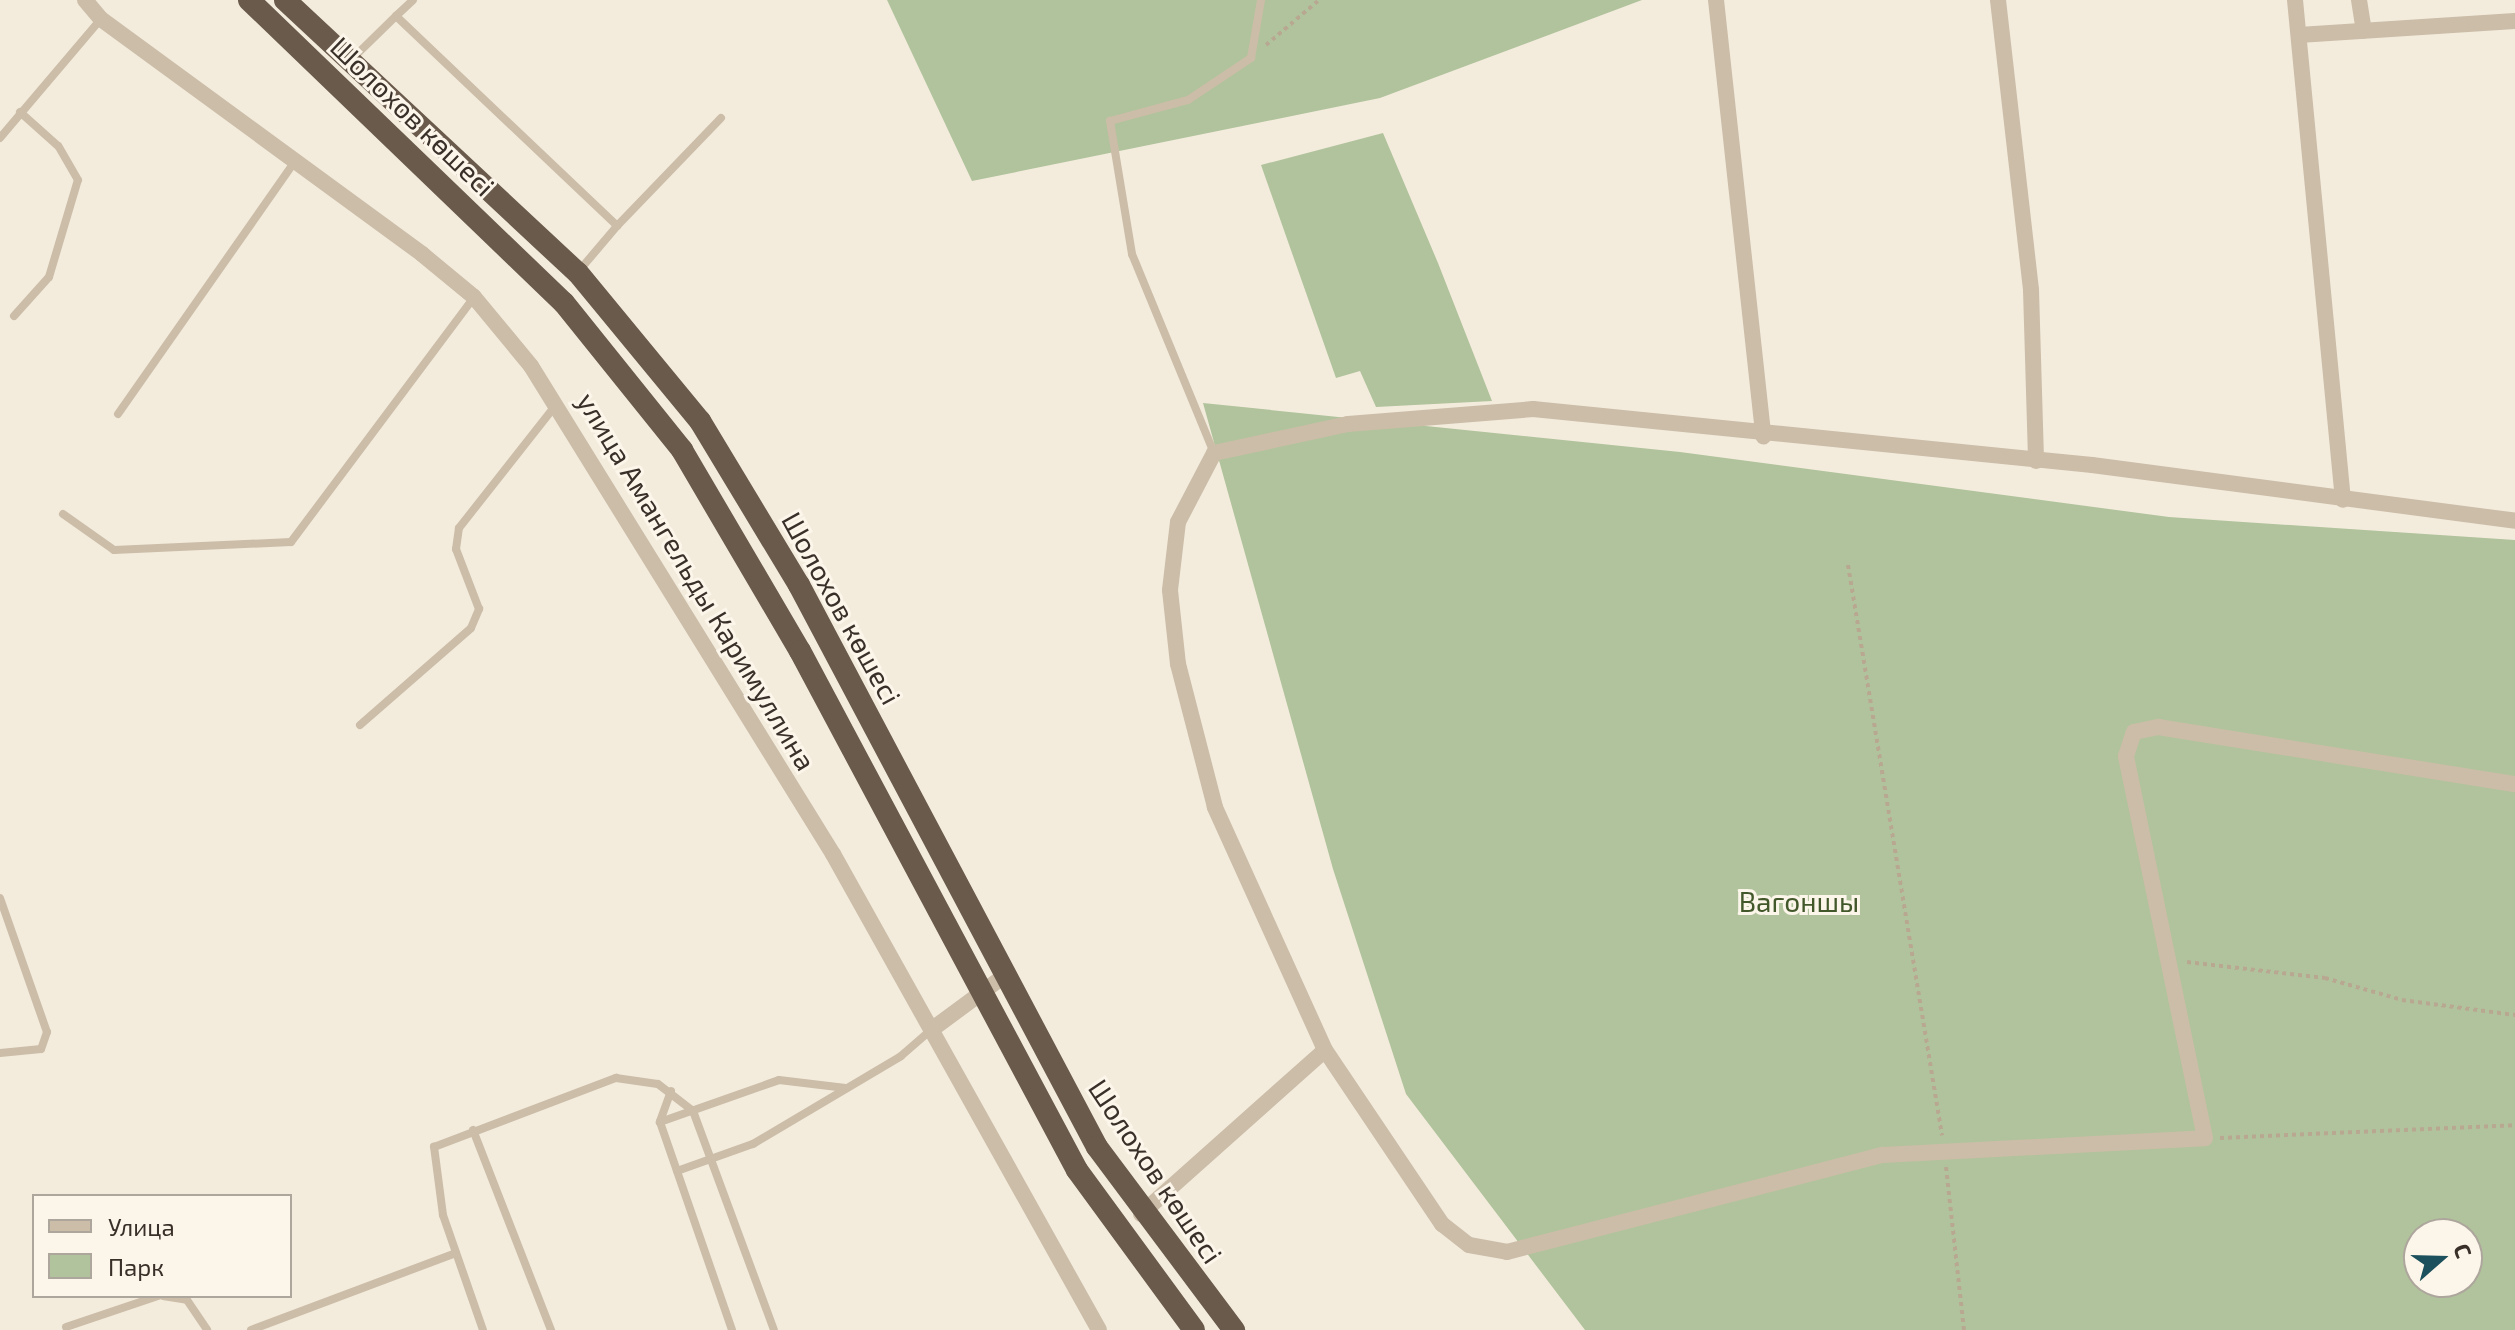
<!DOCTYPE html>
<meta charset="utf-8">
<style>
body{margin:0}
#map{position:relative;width:2515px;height:1330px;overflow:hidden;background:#f3ecdd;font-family:"Exo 2",sans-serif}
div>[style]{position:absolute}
.green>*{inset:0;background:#b1c39c}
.path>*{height:4px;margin-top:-2px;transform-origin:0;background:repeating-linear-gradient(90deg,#b8a892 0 4px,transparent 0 8px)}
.service>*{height:8px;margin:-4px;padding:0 4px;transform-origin:4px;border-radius:4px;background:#ccbda8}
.minor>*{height:16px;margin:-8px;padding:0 8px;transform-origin:8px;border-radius:8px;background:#ccbda8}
.trunk>*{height:22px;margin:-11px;padding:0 11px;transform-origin:11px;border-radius:11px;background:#6a5a4c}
span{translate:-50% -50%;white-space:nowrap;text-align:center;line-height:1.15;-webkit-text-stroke:6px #fbf5ea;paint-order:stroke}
.street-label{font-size:28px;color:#393029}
.park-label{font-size:28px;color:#42582b}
.legend{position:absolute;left:32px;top:1194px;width:260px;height:104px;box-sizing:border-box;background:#fbf5ea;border:2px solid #ada69d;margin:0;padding:10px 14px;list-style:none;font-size:24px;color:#393029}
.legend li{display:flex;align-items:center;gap:16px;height:40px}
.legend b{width:40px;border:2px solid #ada69d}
.north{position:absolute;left:2403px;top:1218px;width:80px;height:80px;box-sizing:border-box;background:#fbf5ea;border:2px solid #ada69d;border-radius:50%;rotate:70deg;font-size:22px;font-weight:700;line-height:32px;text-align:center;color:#393029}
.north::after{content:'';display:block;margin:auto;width:28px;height:36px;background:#1c505c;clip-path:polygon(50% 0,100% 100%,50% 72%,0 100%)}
</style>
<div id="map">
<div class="green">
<div style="clip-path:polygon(887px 0,1642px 0,1380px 98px,972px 181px)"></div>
<div style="clip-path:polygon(1383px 133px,1438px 263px,1492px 401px,1376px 407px,1360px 371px,1336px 378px,1261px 165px)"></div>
<div style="clip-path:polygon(evenodd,1203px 403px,1680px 452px,2169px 517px,2515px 540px,2515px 1330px,1585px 1330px,1406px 1094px,1333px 869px,1203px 403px,2419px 1234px,2467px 1234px,2467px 1282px,2419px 1282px,2419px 1234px)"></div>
</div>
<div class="path">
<div style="left:1266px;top:45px;width:70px;rotate:-40.3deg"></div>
<div style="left:1848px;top:565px;width:578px;rotate:80.64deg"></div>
<div style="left:2187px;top:962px;width:139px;rotate:6.6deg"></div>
<div style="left:2325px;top:978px;width:80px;rotate:15.9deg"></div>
<div style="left:2402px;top:1000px;width:114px;rotate:7.6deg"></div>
<div style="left:2220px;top:1138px;width:295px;rotate:-2.5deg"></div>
<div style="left:1946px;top:1167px;width:164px;rotate:83.7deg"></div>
</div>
<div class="service">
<div style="left:396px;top:16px;width:23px;rotate:-43deg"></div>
<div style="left:352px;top:59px;width:62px;rotate:-44.3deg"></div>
<div style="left:396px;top:16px;width:305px;rotate:43.5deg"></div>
<div style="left:617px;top:226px;width:60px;rotate:130.3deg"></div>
<div style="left:0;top:138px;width:156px;rotate:-49.7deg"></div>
<div style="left:617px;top:226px;width:150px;rotate:-46.1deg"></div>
<div style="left:14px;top:316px;width:52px;rotate:-48.1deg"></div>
<div style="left:49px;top:277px;width:101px;rotate:-73.4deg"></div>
<div style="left:78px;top:180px;width:39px;rotate:-120deg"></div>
<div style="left:58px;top:146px;width:51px;rotate:-138.2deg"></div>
<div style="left:118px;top:414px;width:310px;rotate:-55deg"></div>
<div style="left:1214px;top:453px;width:215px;rotate:-112.4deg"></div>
<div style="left:1132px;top:254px;width:135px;rotate:-99.4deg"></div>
<div style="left:1110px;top:121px;width:81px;rotate:-15.1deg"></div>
<div style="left:1188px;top:100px;width:76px;rotate:-33.7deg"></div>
<div style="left:1251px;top:58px;width:59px;rotate:-80.2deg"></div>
<div style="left:63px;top:514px;width:62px;rotate:35.2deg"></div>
<div style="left:114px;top:550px;width:177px;rotate:-2.6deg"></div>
<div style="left:291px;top:542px;width:306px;rotate:-53.2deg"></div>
<div style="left:360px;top:725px;width:147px;rotate:-41.1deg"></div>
<div style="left:471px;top:628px;width:21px;rotate:-67deg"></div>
<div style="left:479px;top:609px;width:64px;rotate:-111deg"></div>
<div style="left:456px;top:549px;width:21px;rotate:-82deg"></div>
<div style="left:459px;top:528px;width:155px;rotate:-51.8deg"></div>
<div style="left:0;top:898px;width:142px;rotate:70.7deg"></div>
<div style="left:47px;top:1032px;width:18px;rotate:109deg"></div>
<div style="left:41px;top:1049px;width:41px;rotate:174.4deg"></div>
<div style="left:671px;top:1091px;width:33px;rotate:110deg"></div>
<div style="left:660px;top:1122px;width:220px;rotate:70.9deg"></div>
<div style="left:660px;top:1122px;width:126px;rotate:-19.4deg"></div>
<div style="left:779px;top:1080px;width:67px;rotate:6.8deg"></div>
<div style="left:473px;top:1130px;width:215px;rotate:68.7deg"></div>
<div style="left:677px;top:1171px;width:81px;rotate:-19.6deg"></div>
<div style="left:753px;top:1144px;width:172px;rotate:-30.7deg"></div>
<div style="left:901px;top:1056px;width:40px;rotate:-41deg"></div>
<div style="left:163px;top:1296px;width:24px;rotate:9deg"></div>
<div style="left:187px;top:1300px;width:36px;rotate:56deg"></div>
<div style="left:66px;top:1327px;width:97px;rotate:-18.6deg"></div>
<div style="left:251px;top:1330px;width:219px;rotate:-20.6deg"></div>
<div style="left:483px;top:1330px;width:122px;rotate:-109.2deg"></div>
<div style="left:443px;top:1215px;width:69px;rotate:-97.5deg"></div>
<div style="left:434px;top:1147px;width:195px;rotate:-20.8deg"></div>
<div style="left:616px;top:1078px;width:42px;rotate:8.1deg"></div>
<div style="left:658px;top:1084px;width:44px;rotate:37.6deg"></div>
<div style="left:693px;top:1111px;width:233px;rotate:69.7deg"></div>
</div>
<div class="minor">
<div style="left:85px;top:0;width:25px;rotate:50deg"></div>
<div style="left:101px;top:19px;width:398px;rotate:36.2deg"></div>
<div style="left:422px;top:254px;width:67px;rotate:39.6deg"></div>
<div style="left:474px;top:297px;width:89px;rotate:50.4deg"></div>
<div style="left:531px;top:366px;width:574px;rotate:58.25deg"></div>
<div style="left:833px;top:854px;width:545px;rotate:60.8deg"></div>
<div style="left:1716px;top:0;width:439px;rotate:83.8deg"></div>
<div style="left:1998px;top:0;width:292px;rotate:83.5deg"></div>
<div style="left:2031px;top:290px;width:171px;rotate:88.3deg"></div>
<div style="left:2295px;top:0;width:502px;rotate:84.52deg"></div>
<div style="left:2359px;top:0;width:31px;rotate:81deg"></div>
<div style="left:2299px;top:35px;width:216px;rotate:-3.7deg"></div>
<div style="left:931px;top:1030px;width:89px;rotate:-36.4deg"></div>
<div style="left:1325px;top:1050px;width:210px;rotate:56.1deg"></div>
<div style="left:1442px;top:1224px;width:34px;rotate:38deg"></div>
<div style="left:1469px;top:1245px;width:39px;rotate:10deg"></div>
<div style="left:1507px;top:1252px;width:388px;rotate:-14.5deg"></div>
<div style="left:1883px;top:1155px;width:322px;rotate:-3deg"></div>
<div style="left:2205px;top:1138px;width:390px;rotate:-101.7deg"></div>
<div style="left:2126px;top:756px;width:25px;rotate:-72deg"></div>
<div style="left:2134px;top:732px;width:25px;rotate:-12deg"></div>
<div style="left:2158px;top:727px;width:362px;rotate:9.1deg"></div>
<div style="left:1141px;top:1214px;width:246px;rotate:-41.7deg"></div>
<div style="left:1325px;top:1050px;width:267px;rotate:-114.4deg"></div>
<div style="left:1215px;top:807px;width:148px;rotate:-104.5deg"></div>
<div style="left:1178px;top:664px;width:74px;rotate:-96.2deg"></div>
<div style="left:1170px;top:590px;width:68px;rotate:-83.3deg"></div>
<div style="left:1178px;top:522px;width:78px;rotate:-62.4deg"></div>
<div style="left:1214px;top:453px;width:137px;rotate:-12.2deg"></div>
<div style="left:1348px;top:424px;width:186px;rotate:-4.6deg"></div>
<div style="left:1533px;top:409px;width:562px;rotate:5.72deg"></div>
<div style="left:2092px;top:465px;width:427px;rotate:7.5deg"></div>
</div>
<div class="trunk">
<div style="left:249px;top:0;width:437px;rotate:43.9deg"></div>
<div style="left:564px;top:303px;width:189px;rotate:51.2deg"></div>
<div style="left:682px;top:450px;width:233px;rotate:59.6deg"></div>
<div style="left:800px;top:651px;width:588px;rotate:61.91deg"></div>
<div style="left:1077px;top:1170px;width:198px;rotate:53.8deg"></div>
<div style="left:285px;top:0;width:400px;rotate:43deg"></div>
<div style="left:578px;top:273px;width:192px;rotate:50.5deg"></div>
<div style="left:700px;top:421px;width:192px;rotate:58.9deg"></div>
<div style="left:799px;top:585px;width:636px;rotate:62.07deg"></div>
<div style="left:1097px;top:1147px;width:229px;rotate:53.2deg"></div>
</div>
<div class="street-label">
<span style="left:413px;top:116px;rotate:44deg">Шолохов көшесі</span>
<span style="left:697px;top:581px;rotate:59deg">улица Амангельды Каримуллина</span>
<span style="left:842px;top:608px;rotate:61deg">Шолохов көшесі</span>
<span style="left:1156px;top:1171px;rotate:56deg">Шолохов көшесі</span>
</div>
<div class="park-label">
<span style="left:1799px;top:901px">Вагоншы</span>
</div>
<ul class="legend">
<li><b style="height:10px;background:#ccbda8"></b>Улица</li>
<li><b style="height:22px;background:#b1c39c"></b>Парк</li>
</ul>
<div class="north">С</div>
</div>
